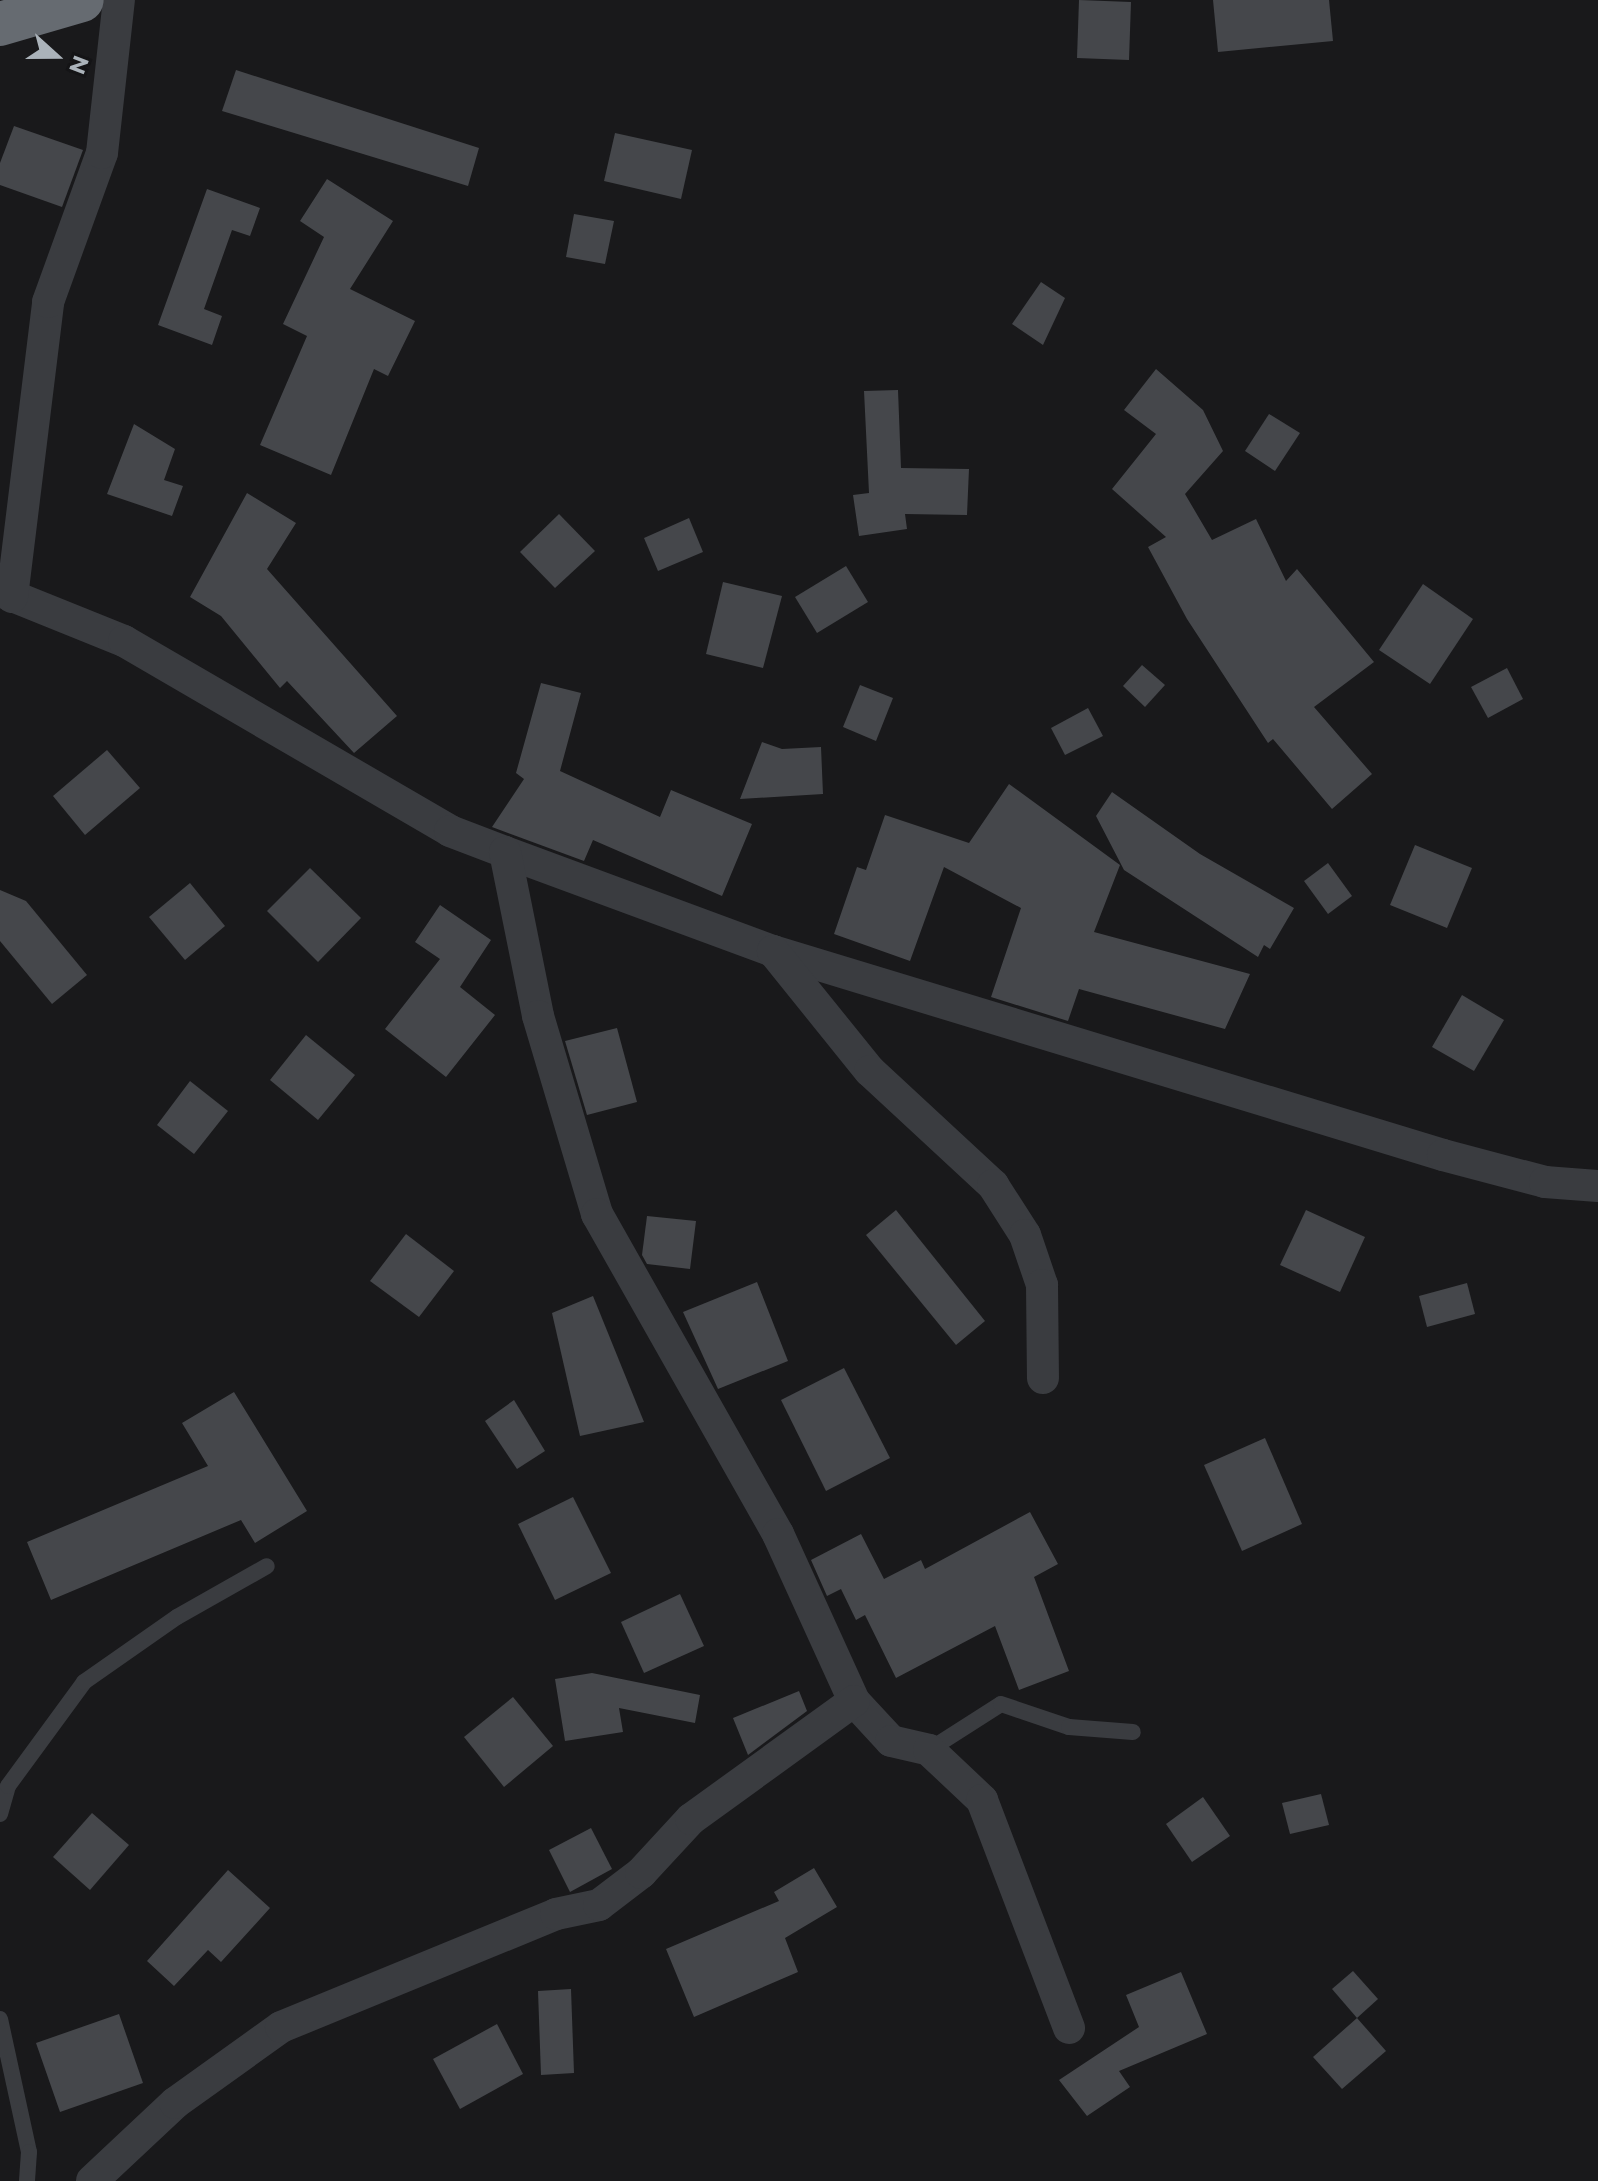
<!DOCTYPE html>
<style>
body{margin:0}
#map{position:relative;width:1598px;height:2181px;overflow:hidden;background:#19191b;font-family:Montserrat,sans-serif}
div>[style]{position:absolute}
.building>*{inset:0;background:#45474b}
.lane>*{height:16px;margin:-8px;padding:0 8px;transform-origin:8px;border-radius:8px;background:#3a3c40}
.street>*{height:32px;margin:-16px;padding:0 16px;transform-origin:16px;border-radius:16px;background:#3a3c40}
.highway>*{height:44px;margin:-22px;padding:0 22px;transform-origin:22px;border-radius:22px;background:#666b71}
span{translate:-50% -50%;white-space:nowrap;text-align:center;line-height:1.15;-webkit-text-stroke:7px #141416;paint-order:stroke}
.north{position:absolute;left:16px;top:16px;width:80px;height:80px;-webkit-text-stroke:6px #141416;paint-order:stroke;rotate:111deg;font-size:22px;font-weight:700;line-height:32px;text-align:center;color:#abb3ba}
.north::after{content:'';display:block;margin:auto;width:28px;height:36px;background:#abb3ba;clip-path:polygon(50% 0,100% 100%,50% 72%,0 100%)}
</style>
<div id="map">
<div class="building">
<div style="clip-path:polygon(1079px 0,1131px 2px,1129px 60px,1077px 58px)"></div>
<div style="clip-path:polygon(1213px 0,1329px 0,1333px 41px,1218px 52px)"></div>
<div style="clip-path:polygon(236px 70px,479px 148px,468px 186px,222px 111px)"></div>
<div style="clip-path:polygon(14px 126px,83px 150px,62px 207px,0 185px,0 163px)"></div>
<div style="clip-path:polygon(615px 133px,692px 150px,681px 199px,604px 181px)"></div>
<div style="clip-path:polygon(327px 179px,393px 221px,350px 289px,415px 321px,388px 376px,374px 369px,331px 475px,260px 445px,307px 336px,283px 324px,324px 237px,300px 221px)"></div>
<div style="clip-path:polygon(207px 189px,260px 208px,250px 236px,232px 230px,204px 309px,222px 316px,212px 345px,158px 325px)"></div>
<div style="clip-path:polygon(574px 214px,614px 221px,605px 264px,566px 257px)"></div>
<div style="clip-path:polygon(1041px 282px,1065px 298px,1043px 345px,1012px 324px)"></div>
<div style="clip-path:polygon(1156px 369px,1203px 410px,1223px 451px,1185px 494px,1212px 540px,1256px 519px,1286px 581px,1297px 569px,1374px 662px,1314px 707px,1372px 774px,1332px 809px,1273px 739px,1268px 743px,1187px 619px,1148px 547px,1166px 537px,1112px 489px,1156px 434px,1124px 410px)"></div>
<div style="clip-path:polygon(898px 390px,901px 468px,969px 469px,967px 515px,905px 514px,907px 529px,859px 536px,853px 495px,869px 493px,864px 391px)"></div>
<div style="clip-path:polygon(1269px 414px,1300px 433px,1275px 471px,1245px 451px)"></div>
<div style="clip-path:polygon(134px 424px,175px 449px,164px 480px,183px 486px,172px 516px,107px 494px)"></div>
<div style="clip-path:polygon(247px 493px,296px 523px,267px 569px,397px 716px,354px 753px,287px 681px,280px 688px,221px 616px,190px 597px)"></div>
<div style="clip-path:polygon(559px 514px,595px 551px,555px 588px,520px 552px)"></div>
<div style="clip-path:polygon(689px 518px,703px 552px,658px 571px,644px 538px)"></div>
<div style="clip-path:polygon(846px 566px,868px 602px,817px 633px,795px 597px)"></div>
<div style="clip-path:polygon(723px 582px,782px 596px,763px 668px,706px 654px)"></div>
<div style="clip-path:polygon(1423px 584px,1473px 619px,1430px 684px,1379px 650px)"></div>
<div style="clip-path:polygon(1142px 665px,1165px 685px,1145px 707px,1123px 686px)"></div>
<div style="clip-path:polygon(1507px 668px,1523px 699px,1488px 718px,1471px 687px)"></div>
<div style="clip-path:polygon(541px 683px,581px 693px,560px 771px,660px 817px,671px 790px,752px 824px,722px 896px,593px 840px,584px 861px,492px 827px,524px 779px,516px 773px)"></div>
<div style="clip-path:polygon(860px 685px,893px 698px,876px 741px,843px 727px)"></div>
<div style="clip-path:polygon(1088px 708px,1103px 736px,1065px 755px,1051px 728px)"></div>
<div style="clip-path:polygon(762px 742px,782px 749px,821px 747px,823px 794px,740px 799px)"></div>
<div style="clip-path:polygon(107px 750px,140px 788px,85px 835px,53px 796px)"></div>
<div style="clip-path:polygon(1009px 784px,1120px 865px,1094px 932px,1250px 974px,1225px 1029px,1079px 989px,1068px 1021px,991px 997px,1021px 908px,944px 867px,910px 961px,834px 934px,857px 867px,866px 870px,885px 815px,969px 843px)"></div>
<div style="clip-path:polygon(1112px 792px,1200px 854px,1294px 908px,1270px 949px,1264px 945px,1258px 957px,1124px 870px,1096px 816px)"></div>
<div style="clip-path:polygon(1415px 845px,1472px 868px,1447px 928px,1390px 905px)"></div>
<div style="clip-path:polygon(1328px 863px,1352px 896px,1328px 914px,1304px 881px)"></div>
<div style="clip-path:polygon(310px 868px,361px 918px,318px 962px,267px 911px)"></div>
<div style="clip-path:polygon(190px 883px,225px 926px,185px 960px,149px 917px)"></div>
<div style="clip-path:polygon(0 890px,26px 901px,87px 975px,52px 1004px,0 941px)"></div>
<div style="clip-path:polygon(440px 905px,491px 940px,460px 987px,495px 1015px,446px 1077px,385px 1029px,440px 959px,415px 942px)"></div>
<div style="clip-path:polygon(1462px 995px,1504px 1020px,1474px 1071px,1432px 1047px)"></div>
<div style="clip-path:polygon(617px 1028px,637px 1102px,587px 1115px,565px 1041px)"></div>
<div style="clip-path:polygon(306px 1035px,355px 1075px,318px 1120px,270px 1080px)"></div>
<div style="clip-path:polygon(190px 1081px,228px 1111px,194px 1154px,157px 1125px)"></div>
<div style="clip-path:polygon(896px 1210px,985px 1321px,956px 1345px,866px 1235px)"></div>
<div style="clip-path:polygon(1306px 1210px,1365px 1237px,1340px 1292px,1280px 1265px)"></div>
<div style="clip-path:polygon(647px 1216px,696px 1221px,690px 1269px,647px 1264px,642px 1255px)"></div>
<div style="clip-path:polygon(406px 1234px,454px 1271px,419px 1317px,370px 1281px)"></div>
<div style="clip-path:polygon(757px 1282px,788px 1361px,718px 1389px,683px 1312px)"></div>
<div style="clip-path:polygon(1467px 1283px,1475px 1314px,1427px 1327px,1419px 1296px)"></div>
<div style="clip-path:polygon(593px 1296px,644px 1422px,580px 1436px,552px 1313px)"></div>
<div style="clip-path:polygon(844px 1368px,890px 1458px,826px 1491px,781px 1400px)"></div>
<div style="clip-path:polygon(234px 1392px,307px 1511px,255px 1543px,241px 1520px,51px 1600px,27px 1542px,208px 1466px,182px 1423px)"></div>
<div style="clip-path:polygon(514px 1400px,545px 1451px,517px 1469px,485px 1421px)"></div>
<div style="clip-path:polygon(1265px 1438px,1302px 1524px,1242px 1551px,1204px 1465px)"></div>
<div style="clip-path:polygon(573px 1497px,611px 1573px,555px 1600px,518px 1524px)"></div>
<div style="clip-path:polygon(1030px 1512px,1058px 1564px,1034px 1577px,1069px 1671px,1019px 1690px,995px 1626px,896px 1678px,865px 1615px,856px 1620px,841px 1589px,827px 1596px,811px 1560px,861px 1534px,884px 1579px,921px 1560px,925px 1569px)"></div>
<div style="clip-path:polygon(680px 1594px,704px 1646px,644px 1673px,621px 1622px)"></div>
<div style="clip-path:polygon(592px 1673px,700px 1695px,695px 1723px,619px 1708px,623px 1732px,565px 1741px,555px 1679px)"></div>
<div style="clip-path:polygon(799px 1691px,807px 1711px,748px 1755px,733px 1718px)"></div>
<div style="clip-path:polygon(513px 1697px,553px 1746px,504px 1787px,464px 1737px)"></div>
<div style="clip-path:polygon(1321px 1794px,1329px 1825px,1290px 1834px,1282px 1803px)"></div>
<div style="clip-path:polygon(1203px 1797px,1230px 1836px,1192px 1862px,1166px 1824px)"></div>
<div style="clip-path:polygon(92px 1813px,129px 1845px,90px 1890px,53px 1857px)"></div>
<div style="clip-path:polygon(591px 1828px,612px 1869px,570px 1892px,549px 1850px)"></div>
<div style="clip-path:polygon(814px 1868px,837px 1907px,785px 1938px,798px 1972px,694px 2017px,666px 1949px,779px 1901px,774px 1892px)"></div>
<div style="clip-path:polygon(228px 1870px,270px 1908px,221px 1962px,208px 1950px,174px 1986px,147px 1961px)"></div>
<div style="clip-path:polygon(1353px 1971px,1378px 1999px,1357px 2018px,1332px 1989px)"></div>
<div style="clip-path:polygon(1181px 1972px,1207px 2034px,1119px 2071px,1130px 2087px,1087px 2116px,1059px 2080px,1139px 2027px,1126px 1995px)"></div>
<div style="clip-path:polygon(571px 1989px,574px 2073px,541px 2075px,538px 1991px)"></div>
<div style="clip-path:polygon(119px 2014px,143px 2083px,60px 2112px,36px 2043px)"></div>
<div style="clip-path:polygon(1357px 2018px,1386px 2051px,1342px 2089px,1313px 2057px)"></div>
<div style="clip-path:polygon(497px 2024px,523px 2074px,460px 2109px,433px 2059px)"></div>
</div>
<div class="lane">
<div style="left:929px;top:1750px;width:85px;rotate:-32.6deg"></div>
<div style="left:1001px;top:1704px;width:72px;rotate:18.7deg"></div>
<div style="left:1069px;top:1727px;width:64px;rotate:4.5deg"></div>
<div style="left:0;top:1814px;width:29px;rotate:-74deg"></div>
<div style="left:8px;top:1786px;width:129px;rotate:-53.8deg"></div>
<div style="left:84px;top:1682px;width:113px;rotate:-35deg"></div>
<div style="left:177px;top:1617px;width:103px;rotate:-29.5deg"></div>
<div style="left:0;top:2019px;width:136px;rotate:77.7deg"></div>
<div style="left:29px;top:2152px;width:29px;rotate:94deg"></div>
</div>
<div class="street">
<div style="left:0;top:591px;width:134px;rotate:22deg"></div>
<div style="left:124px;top:641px;width:377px;rotate:30.2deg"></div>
<div style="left:450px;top:831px;width:59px;rotate:20.9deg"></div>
<div style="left:505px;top:852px;width:286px;rotate:20.3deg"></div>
<div style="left:773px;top:951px;width:700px;rotate:16.93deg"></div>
<div style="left:1443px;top:1155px;width:106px;rotate:14.8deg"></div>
<div style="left:1545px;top:1182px;width:53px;rotate:4.3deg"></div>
<div style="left:12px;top:597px;width:297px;rotate:-83deg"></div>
<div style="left:48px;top:302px;width:158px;rotate:-70.1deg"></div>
<div style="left:102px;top:153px;width:154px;rotate:-83.7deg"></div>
<div style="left:505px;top:852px;width:167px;rotate:78.6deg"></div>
<div style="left:538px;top:1016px;width:207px;rotate:73.4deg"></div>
<div style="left:597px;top:1214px;width:368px;rotate:60.5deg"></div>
<div style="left:778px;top:1534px;width:183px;rotate:65.5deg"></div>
<div style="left:854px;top:1701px;width:54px;rotate:47.2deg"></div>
<div style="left:891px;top:1741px;width:39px;rotate:13deg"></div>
<div style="left:929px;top:1750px;width:73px;rotate:43.3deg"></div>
<div style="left:982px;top:1800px;width:244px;rotate:69.1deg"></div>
<div style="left:773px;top:951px;width:154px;rotate:51.1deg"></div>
<div style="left:870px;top:1071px;width:168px;rotate:42.8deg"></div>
<div style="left:993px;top:1185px;width:59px;rotate:57.4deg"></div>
<div style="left:1025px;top:1235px;width:53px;rotate:71.2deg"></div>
<div style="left:1042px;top:1285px;width:93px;rotate:89.4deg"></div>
<div style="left:92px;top:2181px;width:114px;rotate:-43.2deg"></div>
<div style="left:175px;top:2103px;width:130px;rotate:-35.6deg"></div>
<div style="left:281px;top:2027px;width:297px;rotate:-22.3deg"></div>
<div style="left:556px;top:1914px;width:44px;rotate:-11.8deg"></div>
<div style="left:599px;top:1905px;width:53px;rotate:-37.3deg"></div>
<div style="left:641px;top:1873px;width:74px;rotate:-47.2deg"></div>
<div style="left:691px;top:1819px;width:201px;rotate:-35.9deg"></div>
</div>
<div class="highway">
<div style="left:0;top:24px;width:85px;rotate:-16.3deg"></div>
</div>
<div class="north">N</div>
</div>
